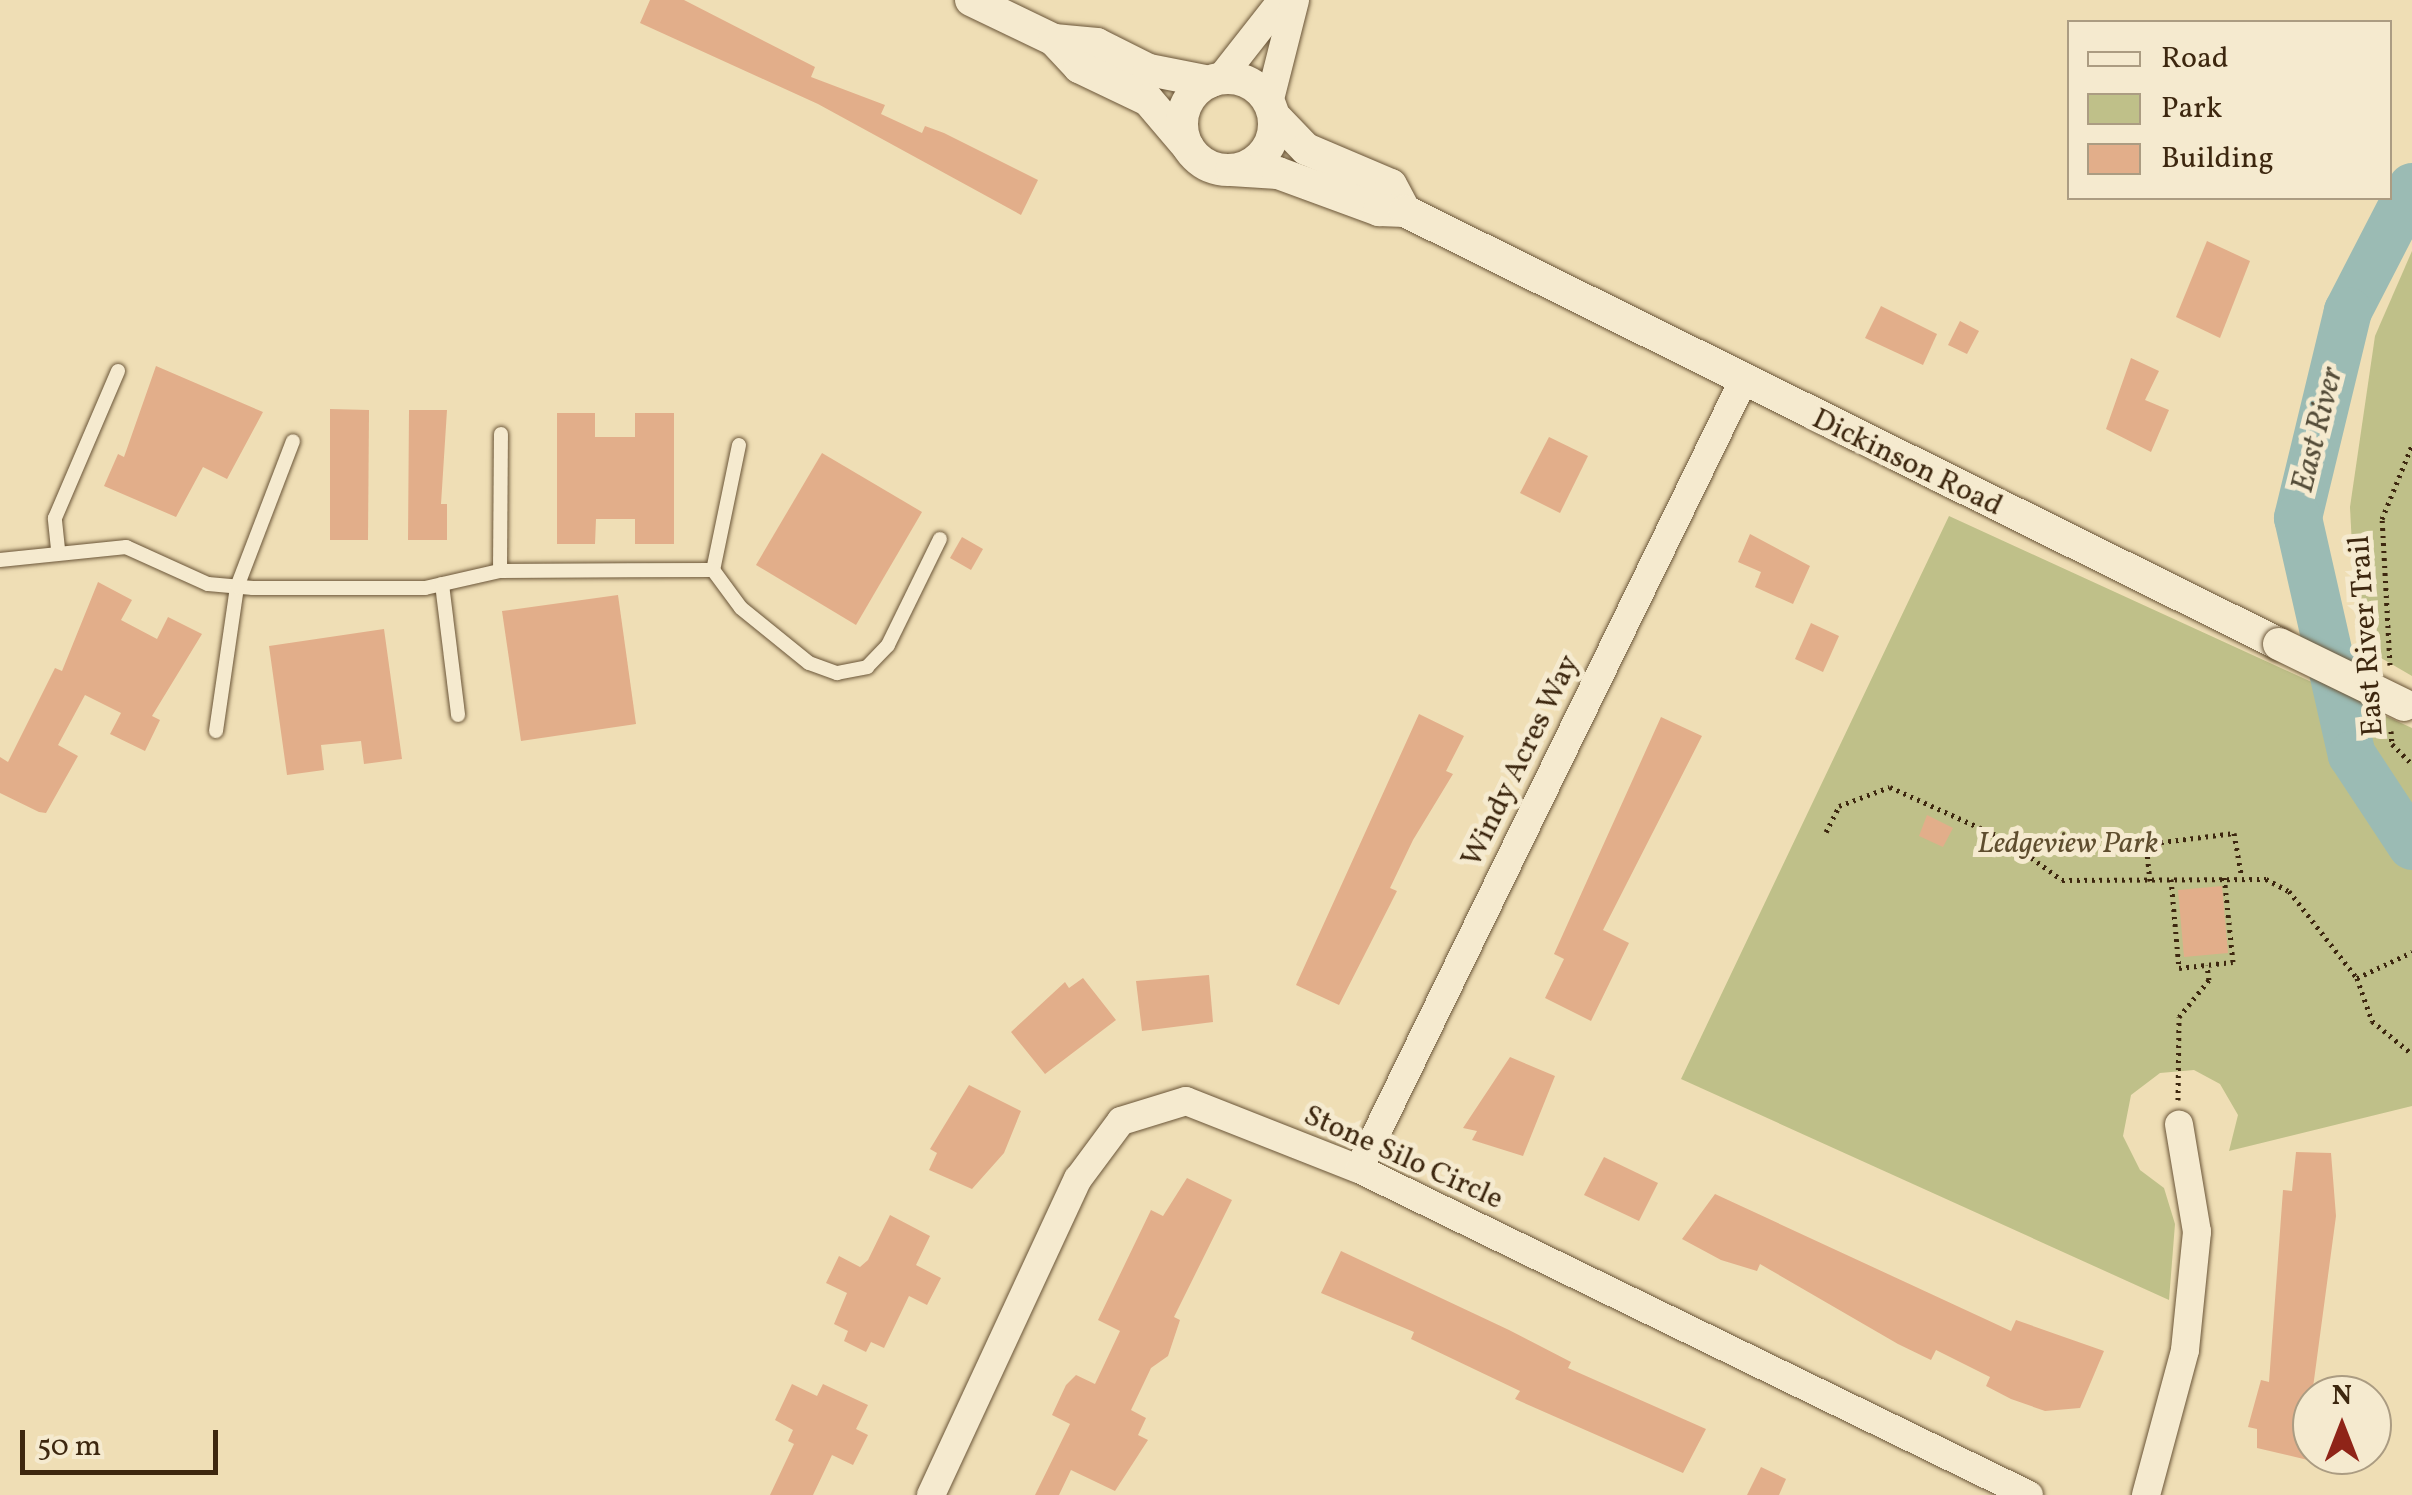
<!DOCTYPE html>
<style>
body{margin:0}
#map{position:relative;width:2412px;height:1495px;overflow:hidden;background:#efdeb5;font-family:Vollkorn,serif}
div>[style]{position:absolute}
.green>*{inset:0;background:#bfc089}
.river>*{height:48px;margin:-24px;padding:0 24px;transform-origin:24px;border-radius:24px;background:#9bbbb4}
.building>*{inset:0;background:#e2ae8a}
.path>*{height:5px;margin-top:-2.5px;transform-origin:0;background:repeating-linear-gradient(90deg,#3d270f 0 2.5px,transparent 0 7.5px)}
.roads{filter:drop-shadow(0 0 2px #6a5538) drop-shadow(0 0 2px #6a5538)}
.service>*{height:14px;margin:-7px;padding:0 7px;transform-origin:7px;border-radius:7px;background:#f5eacf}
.minor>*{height:28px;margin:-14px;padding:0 14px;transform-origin:14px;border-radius:14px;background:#f5eacf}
.tertiary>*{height:32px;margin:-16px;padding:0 16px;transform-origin:16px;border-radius:16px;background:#f5eacf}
.tertiary>.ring{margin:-16px;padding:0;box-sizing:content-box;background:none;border:32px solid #f5eacf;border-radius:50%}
.bridges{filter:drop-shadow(0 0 2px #6a5538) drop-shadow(0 0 2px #6a5538)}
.tertiary-bridge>*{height:32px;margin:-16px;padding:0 16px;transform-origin:16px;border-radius:16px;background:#f5eacf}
span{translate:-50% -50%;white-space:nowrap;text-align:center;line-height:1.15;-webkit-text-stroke:10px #f5eacf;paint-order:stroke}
.street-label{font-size:30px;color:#3d270f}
.park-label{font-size:30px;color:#5e4d2e;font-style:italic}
.water-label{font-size:32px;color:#544c38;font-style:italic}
.legend{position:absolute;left:2067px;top:20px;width:325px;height:180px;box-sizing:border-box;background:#f5eacf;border:2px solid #ab9c82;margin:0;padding:12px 18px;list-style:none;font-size:30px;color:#3d270f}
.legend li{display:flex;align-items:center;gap:20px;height:50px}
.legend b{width:50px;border:2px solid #ab9c82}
.north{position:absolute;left:2292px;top:1375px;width:100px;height:100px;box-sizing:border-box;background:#f5eacf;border:2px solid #ab9c82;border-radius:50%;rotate:0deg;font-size:28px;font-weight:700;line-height:40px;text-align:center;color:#3d270f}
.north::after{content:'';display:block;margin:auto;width:35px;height:45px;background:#8f2418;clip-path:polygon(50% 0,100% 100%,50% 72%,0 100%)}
.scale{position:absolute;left:20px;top:1430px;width:198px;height:45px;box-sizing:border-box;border:5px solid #3d270f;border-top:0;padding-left:12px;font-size:30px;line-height:35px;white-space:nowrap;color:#3d270f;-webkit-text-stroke:8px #f5eacf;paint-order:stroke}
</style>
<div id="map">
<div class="green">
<div style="clip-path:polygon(2412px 251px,2412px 676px,2357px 644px,2350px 507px,2375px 336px)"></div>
<div style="clip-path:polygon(1949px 516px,2412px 728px,2412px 1106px,2229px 1151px,2238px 1115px,2220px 1084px,2194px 1070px,2160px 1073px,2131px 1095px,2123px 1136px,2140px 1170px,2164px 1188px,2175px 1224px,2169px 1300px,1681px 1079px)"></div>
</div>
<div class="river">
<div style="left:2412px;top:187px;width:140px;rotate:117.3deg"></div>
<div style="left:2348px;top:311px;width:213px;rotate:103.6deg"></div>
<div style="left:2298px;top:518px;width:243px;rotate:77.2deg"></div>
<div style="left:2352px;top:755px;width:109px;rotate:56.6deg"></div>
</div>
<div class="building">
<div style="clip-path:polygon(650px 0,684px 0,815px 67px,811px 77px,885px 105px,881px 114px,922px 133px,925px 126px,944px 133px,1038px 180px,1021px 215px,818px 104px,640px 23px)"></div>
<div style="clip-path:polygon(2207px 241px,2250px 261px,2220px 338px,2176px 317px)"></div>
<div style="clip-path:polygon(1881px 306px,1937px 334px,1923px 365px,1865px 338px)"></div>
<div style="clip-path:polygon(1960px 321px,1979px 331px,1967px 354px,1948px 345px)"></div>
<div style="clip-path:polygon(2131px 358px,2159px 371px,2145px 400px,2169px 410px,2151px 452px,2106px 429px)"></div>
<div style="clip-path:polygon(156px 366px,263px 412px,227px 479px,203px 467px,176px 517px,104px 486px,118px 454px,124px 457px)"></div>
<div style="clip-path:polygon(330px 409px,369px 410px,368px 540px,330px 540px)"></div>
<div style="clip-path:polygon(409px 410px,447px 410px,441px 504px,447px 504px,447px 540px,408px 540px)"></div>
<div style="clip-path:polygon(557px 413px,595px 413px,595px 437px,635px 437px,635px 413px,674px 413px,674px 544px,635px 544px,635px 519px,596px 519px,595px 544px,557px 544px)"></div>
<div style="clip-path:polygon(1549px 437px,1588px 456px,1560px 513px,1520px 493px)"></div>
<div style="clip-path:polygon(822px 453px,922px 512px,856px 625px,756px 565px)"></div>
<div style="clip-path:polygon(1750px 534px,1810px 566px,1793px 604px,1755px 587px,1761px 572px,1738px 562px)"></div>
<div style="clip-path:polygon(962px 537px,983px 549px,971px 570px,950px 558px)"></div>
<div style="clip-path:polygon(98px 582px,132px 600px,121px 620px,157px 639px,168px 617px,202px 634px,152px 716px,160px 720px,145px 751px,110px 734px,121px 713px,85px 695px,58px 745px,78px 756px,46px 813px,39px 812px,0 793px,0 757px,8px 762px,55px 668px,62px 671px)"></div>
<div style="clip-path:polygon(618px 595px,636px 724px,521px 741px,502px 611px)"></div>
<div style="clip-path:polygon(1811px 623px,1839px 636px,1823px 672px,1795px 659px)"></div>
<div style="clip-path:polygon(384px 629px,402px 759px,364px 764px,361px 741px,321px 745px,324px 770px,287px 775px,269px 646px)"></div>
<div style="clip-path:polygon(1419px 714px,1464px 736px,1446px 771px,1453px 774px,1413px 840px,1390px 888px,1397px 891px,1339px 1005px,1296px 985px)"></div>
<div style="clip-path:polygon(1661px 717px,1702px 736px,1603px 930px,1629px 943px,1591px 1021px,1545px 998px,1564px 959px,1554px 954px)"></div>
<div style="clip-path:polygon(1927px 815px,1953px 828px,1943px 847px,1919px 836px)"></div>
<div style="clip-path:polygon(2222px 886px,2228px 953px,2184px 957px,2178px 890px)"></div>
<div style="clip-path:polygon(1209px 975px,1213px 1022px,1142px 1031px,1136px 981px)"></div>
<div style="clip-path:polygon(1083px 978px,1116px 1020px,1045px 1074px,1011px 1032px,1065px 982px,1069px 988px)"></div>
<div style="clip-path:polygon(1510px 1057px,1555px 1076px,1523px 1156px,1472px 1140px,1477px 1131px,1463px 1128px)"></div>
<div style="clip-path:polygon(969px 1085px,1021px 1111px,1004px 1153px,972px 1189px,929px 1170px,937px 1153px,930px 1149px)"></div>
<div style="clip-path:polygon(2296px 1152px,2331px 1153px,2336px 1216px,2312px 1395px,2312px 1461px,2257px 1448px,2257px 1429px,2248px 1427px,2261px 1380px,2269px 1382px,2283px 1190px,2292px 1191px)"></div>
<div style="clip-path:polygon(1604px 1157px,1658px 1183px,1639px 1221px,1584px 1195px)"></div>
<div style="clip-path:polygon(1187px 1178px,1232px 1200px,1174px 1317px,1180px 1320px,1168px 1356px,1151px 1368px,1131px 1410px,1146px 1418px,1138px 1435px,1148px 1440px,1115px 1491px,1071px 1470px,1059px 1495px,1035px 1495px,1070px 1424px,1052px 1415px,1066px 1385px,1076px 1375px,1095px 1384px,1120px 1331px,1098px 1320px,1151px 1210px,1163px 1216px)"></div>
<div style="clip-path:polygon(1715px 1194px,2011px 1331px,2016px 1320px,2104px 1351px,2080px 1408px,2045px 1411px,2011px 1399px,1986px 1386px,1990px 1377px,1936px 1350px,1931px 1360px,1898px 1344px,1760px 1264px,1757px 1271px,1721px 1260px,1682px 1239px)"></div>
<div style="clip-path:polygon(890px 1215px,930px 1236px,916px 1265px,941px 1278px,927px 1305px,909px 1296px,884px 1348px,871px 1342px,866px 1352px,844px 1341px,848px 1331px,834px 1324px,847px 1293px,826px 1283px,839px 1256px,860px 1267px,868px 1260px)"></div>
<div style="clip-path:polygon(1341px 1251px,1509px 1330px,1571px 1362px,1568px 1368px,1706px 1429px,1683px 1473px,1515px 1399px,1520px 1391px,1411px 1339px,1414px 1332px,1321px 1293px)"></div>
<div style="clip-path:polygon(792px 1384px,817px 1396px,823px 1384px,868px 1405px,856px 1429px,868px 1435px,853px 1465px,832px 1455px,813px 1495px,770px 1495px,794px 1444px,788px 1441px,793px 1430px,775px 1420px)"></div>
<div style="clip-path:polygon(1761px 1467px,1786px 1479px,1779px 1495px,1747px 1495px)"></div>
</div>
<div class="path">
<div style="left:2390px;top:665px;width:146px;rotate:-93.1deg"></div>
<div style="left:2382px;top:519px;width:80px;rotate:-67.9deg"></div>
<div style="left:2391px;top:731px;width:13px;rotate:86deg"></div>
<div style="left:2392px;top:744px;width:28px;rotate:45deg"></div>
<div style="left:1826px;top:832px;width:29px;rotate:-63deg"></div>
<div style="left:1839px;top:806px;width:54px;rotate:-20.4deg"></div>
<div style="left:1890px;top:787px;width:128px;rotate:24.4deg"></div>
<div style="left:2007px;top:840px;width:68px;rotate:36deg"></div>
<div style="left:2062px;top:880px;width:204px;rotate:-0.3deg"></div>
<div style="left:2266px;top:879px;width:26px;rotate:28deg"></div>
<div style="left:2289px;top:891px;width:110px;rotate:52deg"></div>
<div style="left:2357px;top:978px;width:61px;rotate:-25.3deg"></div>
<div style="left:2171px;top:879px;width:89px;rotate:84.9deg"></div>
<div style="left:2179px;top:968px;width:54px;rotate:-6.3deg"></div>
<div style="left:2233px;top:962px;width:87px;rotate:-95.9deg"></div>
<div style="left:2150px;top:881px;width:37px;rotate:-96deg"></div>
<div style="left:2146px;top:844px;width:89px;rotate:-7.1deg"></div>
<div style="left:2234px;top:833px;width:41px;rotate:80.1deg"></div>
<div style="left:2357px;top:978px;width:46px;rotate:70.8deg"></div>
<div style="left:2372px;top:1021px;width:52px;rotate:39.5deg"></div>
<div style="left:2178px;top:1100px;width:83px;rotate:-89.3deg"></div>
<div style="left:2179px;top:1017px;width:48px;rotate:-51deg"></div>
<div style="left:2209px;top:980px;width:15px;rotate:-98deg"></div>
</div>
<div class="roads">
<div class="service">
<div style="left:739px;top:445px;width:128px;rotate:101.7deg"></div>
<div style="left:713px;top:570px;width:47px;rotate:53.6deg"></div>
<div style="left:741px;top:608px;width:87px;rotate:39deg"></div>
<div style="left:809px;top:663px;width:30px;rotate:20deg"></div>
<div style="left:837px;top:673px;width:31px;rotate:-11deg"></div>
<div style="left:867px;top:667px;width:30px;rotate:-46deg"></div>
<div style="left:888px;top:645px;width:118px;rotate:-63.9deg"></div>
<div style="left:58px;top:549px;width:31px;rotate:-96deg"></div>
<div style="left:55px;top:518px;width:160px;rotate:-66.8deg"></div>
<div style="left:0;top:560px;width:127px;rotate:-5.9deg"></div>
<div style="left:126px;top:547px;width:90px;rotate:24.3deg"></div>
<div style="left:208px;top:584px;width:45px;rotate:5.1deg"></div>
<div style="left:253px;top:588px;width:172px"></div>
<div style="left:425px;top:588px;width:77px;rotate:-12.8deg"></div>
<div style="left:500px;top:571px;width:213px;rotate:-0.3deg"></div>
<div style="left:500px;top:571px;width:137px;rotate:-89.6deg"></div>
<div style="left:442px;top:584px;width:132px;rotate:83deg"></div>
<div style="left:216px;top:731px;width:146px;rotate:-81.7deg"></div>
<div style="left:237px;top:587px;width:156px;rotate:-69deg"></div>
</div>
<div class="minor">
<div style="left:1220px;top:79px;width:100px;rotate:-51.9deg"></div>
<div style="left:1269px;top:103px;width:106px;rotate:-75.8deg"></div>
<div style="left:1359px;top:1169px;width:874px;rotate:-64.02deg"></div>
<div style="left:931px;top:1495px;width:349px;rotate:-65.1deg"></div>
<div style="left:1078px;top:1179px;width:72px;rotate:-53.4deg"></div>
<div style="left:1121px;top:1121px;width:68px;rotate:-17.1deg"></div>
<div style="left:1186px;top:1101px;width:186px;rotate:21.5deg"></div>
<div style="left:1359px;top:1169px;width:745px;rotate:25.95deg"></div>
<div style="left:2146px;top:1495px;width:150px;rotate:-74.9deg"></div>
<div style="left:2185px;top:1350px;width:119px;rotate:-84.2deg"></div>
<div style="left:2197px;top:1232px;width:109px;rotate:-99.5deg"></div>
</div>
<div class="tertiary">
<div style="left:971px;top:0;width:92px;rotate:25.7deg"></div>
<div style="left:1054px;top:40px;width:43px;rotate:5.3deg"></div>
<div style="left:1097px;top:44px;width:58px;rotate:26.6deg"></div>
<div style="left:1149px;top:70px;width:62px;rotate:11.1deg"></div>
<div style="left:1054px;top:40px;width:37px;rotate:47deg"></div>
<div style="left:1079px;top:67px;width:76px;rotate:25.6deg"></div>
<div style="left:1148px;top:100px;width:62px;rotate:49.6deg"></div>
<div class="ring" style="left:1182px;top:78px;width:60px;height:60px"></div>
<div style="left:1274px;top:116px;width:46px;rotate:45.9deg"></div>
<div style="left:1306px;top:149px;width:92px;rotate:23deg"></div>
<div style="left:1391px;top:185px;width:30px;rotate:62deg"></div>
<div style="left:1231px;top:170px;width:47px;rotate:3.7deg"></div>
<div style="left:1278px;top:173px;width:108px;rotate:20.1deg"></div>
<div style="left:1379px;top:210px;width:26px;rotate:2deg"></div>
<div style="left:1405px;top:211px;width:975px;rotate:26.35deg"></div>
</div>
</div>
<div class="bridges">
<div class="tertiary-bridge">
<div style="left:2279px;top:644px;width:139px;rotate:26deg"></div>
</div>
</div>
<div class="street-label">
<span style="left:1907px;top:463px;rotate:26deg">Dickinson Road</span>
<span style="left:2367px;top:636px;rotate:-94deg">East River Trail</span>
<span style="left:1521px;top:761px;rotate:-64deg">Windy Acres Way</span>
<span style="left:1403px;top:1158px;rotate:24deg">Stone Silo Circle</span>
</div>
<div class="park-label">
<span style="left:2068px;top:844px">Ledgeview Park</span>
</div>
<div class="water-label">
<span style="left:2319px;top:430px;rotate:-76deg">East River</span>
</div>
<ul class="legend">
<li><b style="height:12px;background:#f5eacf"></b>Road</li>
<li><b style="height:28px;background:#bfc089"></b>Park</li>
<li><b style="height:28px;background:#e2ae8a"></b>Building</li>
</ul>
<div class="north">N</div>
<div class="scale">50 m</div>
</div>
